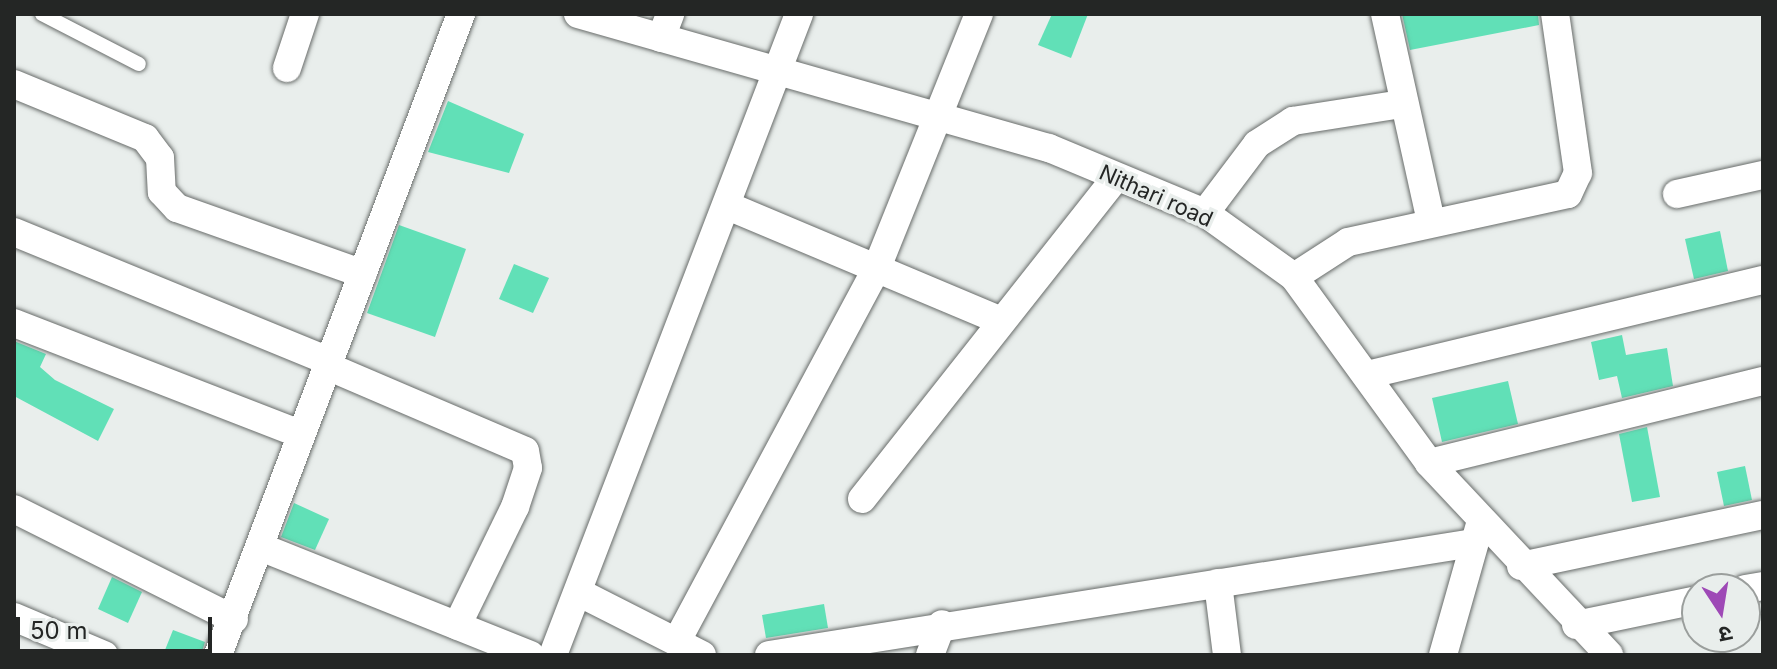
<!DOCTYPE html>
<meta charset="utf-8">
<style>
body{margin:0}
#map{position:relative;width:1777px;height:669px;overflow:hidden;background:#e9eeec;font-family:Inter,"Noto Sans Devanagari",sans-serif}
div>[style]{position:absolute}
.building>*{inset:0;background:#61e0b7}
.roads{filter:drop-shadow(0 0 2px #686c6a) drop-shadow(0 0 2px #686c6a)}
.service>*{height:14px;margin:-7px;padding:0 7px;transform-origin:7px;border-radius:7px;background:#fff}
.minor>*{height:28px;margin:-14px;padding:0 14px;transform-origin:14px;border-radius:14px;background:#fff}
span{translate:-50% -50%;white-space:nowrap;text-align:center;line-height:1.15;-webkit-text-stroke:7px #e9eeec;paint-order:stroke}
.street-label{font-size:22px;color:#242625}
.frame{position:absolute;inset:0;border:16px solid #242625;pointer-events:none}
.north{position:absolute;left:1681px;top:573px;width:80px;height:80px;box-sizing:border-box;background:#e9eeec;border:2px solid #9a9e9c;border-radius:50%;rotate:168deg;font-size:22px;font-weight:700;line-height:32px;text-align:center;color:#242625}
.north::after{content:'';display:block;margin:auto;width:28px;height:36px;background:#9e49b6;clip-path:polygon(50% 0,100% 100%,50% 72%,0 100%)}
.scale{position:absolute;left:16px;top:617px;width:196px;height:36px;box-sizing:border-box;border:4px solid #242625;border-top:0;padding-left:10px;font-size:24px;line-height:28px;white-space:nowrap;color:#242625;-webkit-text-stroke:6px #e9eeec;paint-order:stroke}
</style>
<div id="map">
<div class="building">
<div style="clip-path:polygon(1052px 14px,1088px 14px,1071px 58px,1038px 45px)"></div>
<div style="clip-path:polygon(1402px 14px,1538px 14px,1539px 25px,1410px 50px)"></div>
<div style="clip-path:polygon(448px 101px,524px 134px,509px 173px,428px 152px)"></div>
<div style="clip-path:polygon(399px 225px,466px 249px,435px 337px,367px 313px)"></div>
<div style="clip-path:polygon(1720px 231px,1728px 271px,1694px 279px,1685px 239px)"></div>
<div style="clip-path:polygon(514px 264px,549px 278px,533px 313px,499px 299px)"></div>
<div style="clip-path:polygon(1622px 335px,1626px 355px,1667px 348px,1673px 386px,1622px 398px,1617px 376px,1599px 380px,1591px 342px)"></div>
<div style="clip-path:polygon(14px 341px,46px 354px,40px 367px,55px 380px,114px 409px,98px 441px,14px 396px)"></div>
<div style="clip-path:polygon(1508px 381px,1518px 424px,1442px 442px,1432px 398px)"></div>
<div style="clip-path:polygon(1647px 427px,1660px 497px,1632px 502px,1619px 434px)"></div>
<div style="clip-path:polygon(1745px 466px,1752px 500px,1724px 506px,1717px 472px)"></div>
<div style="clip-path:polygon(294px 503px,329px 519px,315px 550px,281px 537px)"></div>
<div style="clip-path:polygon(112px 577px,142px 592px,128px 623px,98px 609px)"></div>
<div style="clip-path:polygon(824px 604px,828px 628px,766px 638px,762px 615px)"></div>
<div style="clip-path:polygon(173px 630px,205px 642px,201px 655px,163px 655px)"></div>
</div>
<div class="roads">
<div class="service">
<div style="left:42px;top:14px;width:109px;rotate:27.3deg"></div>
</div>
<div class="minor">
<div style="left:578px;top:14px;width:490px;rotate:15.9deg"></div>
<div style="left:1049px;top:148px;width:169px;rotate:22.6deg"></div>
<div style="left:1205px;top:213px;width:110px;rotate:35.7deg"></div>
<div style="left:1294px;top:277px;width:230px;rotate:54deg"></div>
<div style="left:1429px;top:463px;width:263px;rotate:46.8deg"></div>
<div style="left:1385px;top:14px;width:213px;rotate:77.5deg"></div>
<div style="left:661px;top:38px;width:26px;rotate:-69deg"></div>
<div style="left:287px;top:68px;width:57px;rotate:-71.6deg"></div>
<div style="left:14px;top:84px;width:142px;rotate:22.4deg"></div>
<div style="left:145px;top:138px;width:25px;rotate:53deg"></div>
<div style="left:160px;top:158px;width:34px;rotate:87deg"></div>
<div style="left:162px;top:192px;width:22px;rotate:47deg"></div>
<div style="left:177px;top:208px;width:197px;rotate:19.5deg"></div>
<div style="left:1677px;top:194px;width:88px;rotate:-12.5deg"></div>
<div style="left:728px;top:206px;width:297px;rotate:22.8deg"></div>
<div style="left:1205px;top:213px;width:86px;rotate:-53deg"></div>
<div style="left:1257px;top:144px;width:43px;rotate:-32.6deg"></div>
<div style="left:1293px;top:121px;width:109px;rotate:-8.9deg"></div>
<div style="left:14px;top:232px;width:340px;rotate:22.3deg"></div>
<div style="left:1294px;top:277px;width:64px;rotate:-32.9deg"></div>
<div style="left:1348px;top:242px;width:225px;rotate:-12.3deg"></div>
<div style="left:1568px;top:194px;width:23px;rotate:-65deg"></div>
<div style="left:1578px;top:173px;width:161px;rotate:-98.2deg"></div>
<div style="left:14px;top:323px;width:307px;rotate:21.2deg"></div>
<div style="left:327px;top:366px;width:215px;rotate:23.2deg"></div>
<div style="left:525px;top:451px;width:17px;rotate:80deg"></div>
<div style="left:528px;top:468px;width:41px;rotate:108.4deg"></div>
<div style="left:515px;top:507px;width:132px;rotate:116deg"></div>
<div style="left:1371px;top:374px;width:403px;rotate:-13.5deg"></div>
<div style="left:1429px;top:463px;width:344px;rotate:-13.8deg"></div>
<div style="left:862px;top:499px;width:408px;rotate:-51.7deg"></div>
<div style="left:14px;top:509px;width:246px;rotate:26.6deg"></div>
<div style="left:263px;top:548px;width:288px;rotate:21.8deg"></div>
<div style="left:1521px;top:566px;width:247px;rotate:-11.9deg"></div>
<div style="left:1218px;top:583px;width:73px;rotate:82.9deg"></div>
<div style="left:1745px;top:589px;width:18px;rotate:-9deg"></div>
<div style="left:578px;top:592px;width:139px;rotate:26.9deg"></div>
<div style="left:14px;top:617px;width:98px;rotate:22.9deg"></div>
<div style="left:1576px;top:625px;width:124px;rotate:-11.7deg"></div>
<div style="left:678px;top:639px;width:419px;rotate:-61.8deg"></div>
<div style="left:876px;top:270px;width:276px;rotate:-68.1deg"></div>
<div style="left:218px;top:655px;width:686px;rotate:-69.24deg"></div>
<div style="left:553px;top:655px;width:687px;rotate:-69deg"></div>
<div style="left:769px;top:655px;width:713px;rotate:-9.04deg"></div>
<div style="left:930px;top:655px;width:33px;rotate:-69deg"></div>
<div style="left:1443px;top:655px;width:132px;rotate:-74.2deg"></div>
</div>
</div>
<div class="street-label">
<span style="left:1156px;top:196px;rotate:24deg">Nithari road</span>
</div>
<div class="frame"></div>
<div class="north">उ</div>
<div class="scale">50 m</div>
</div>
